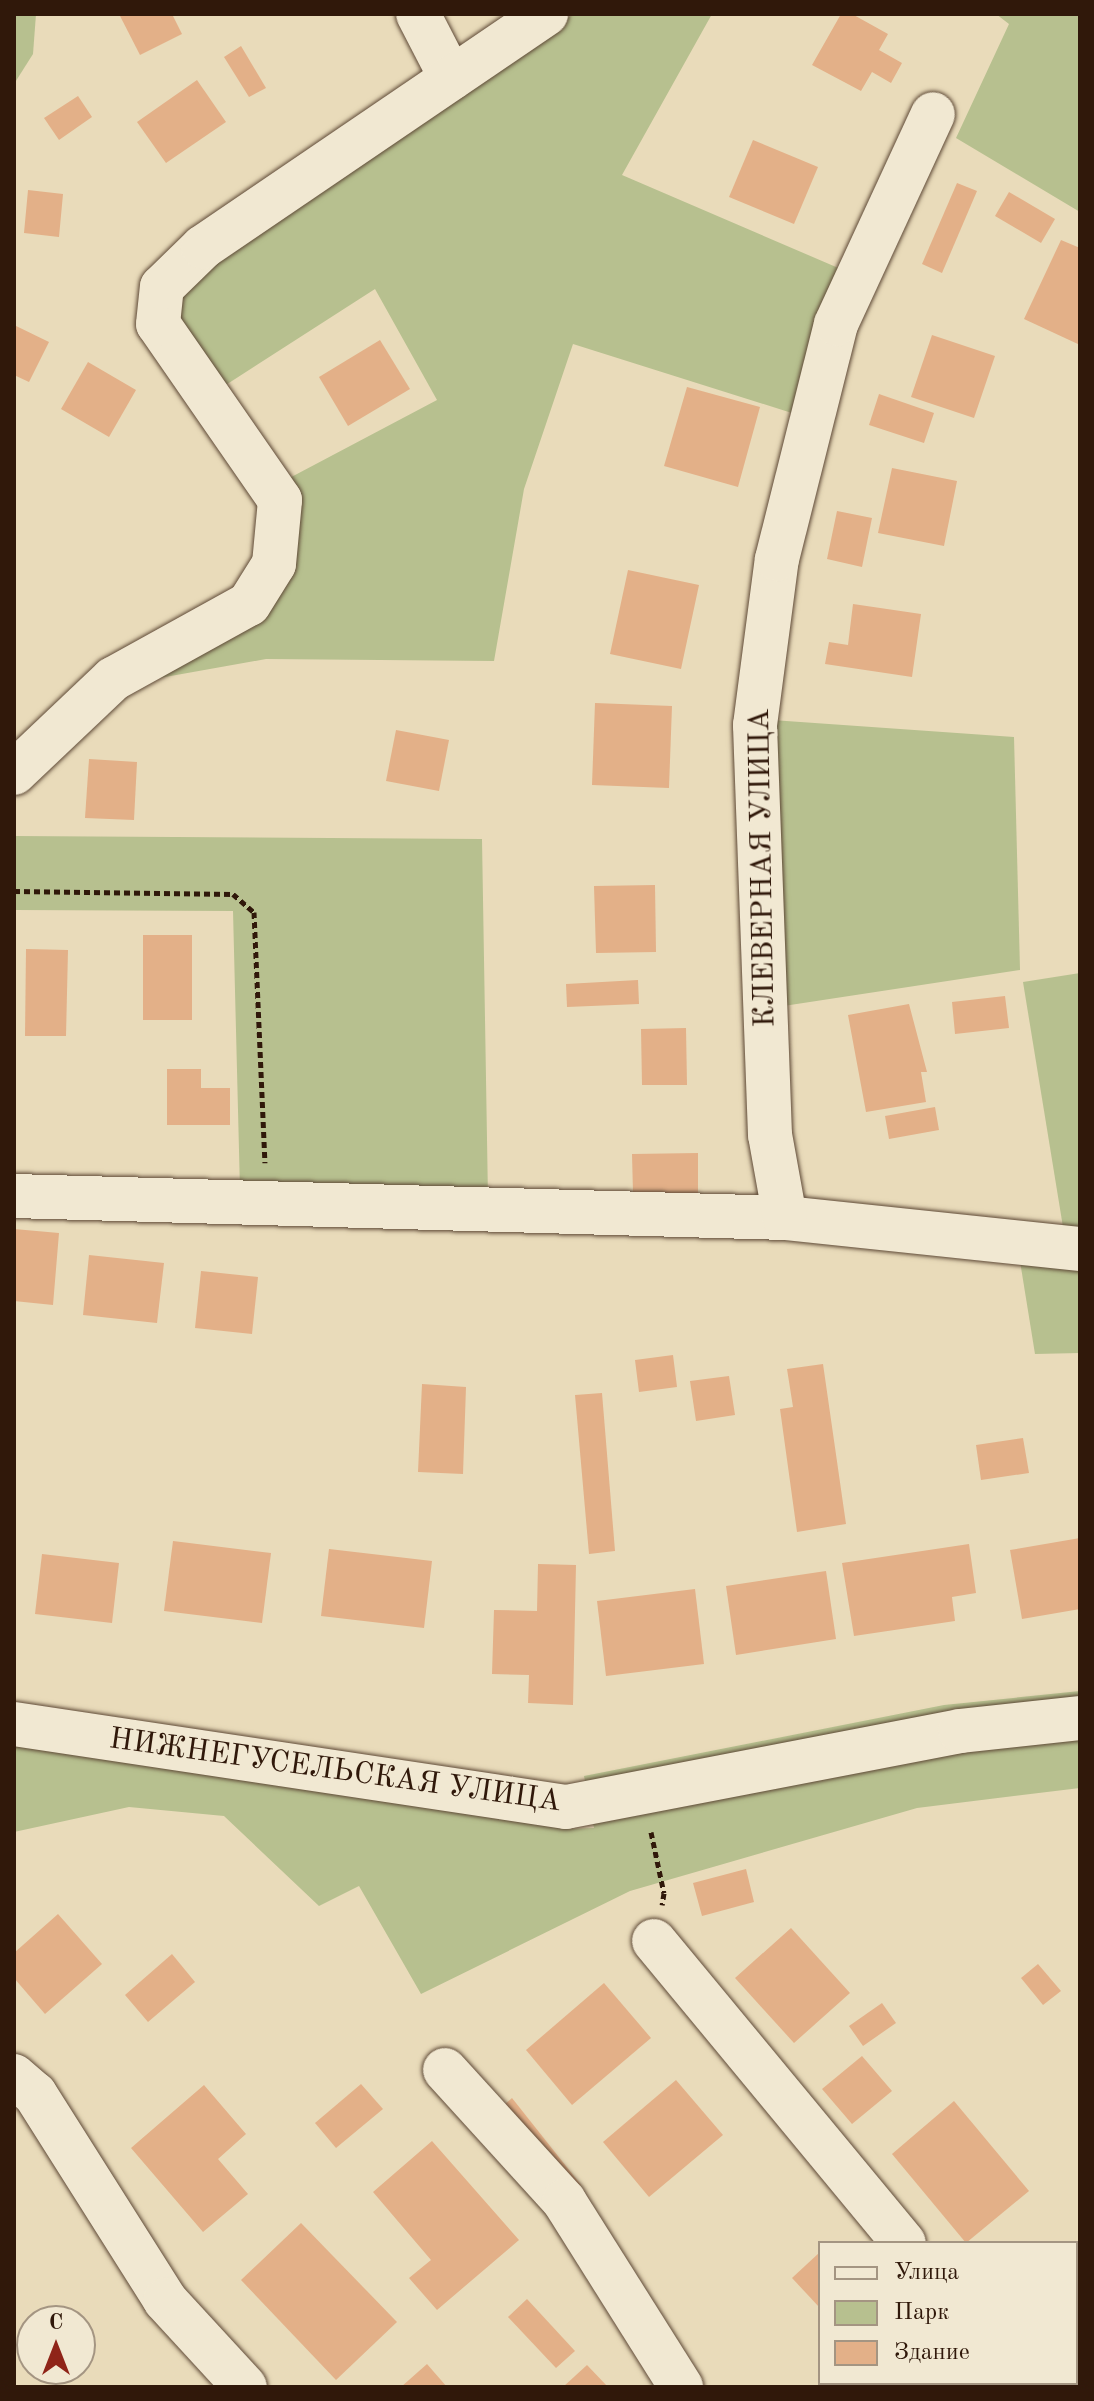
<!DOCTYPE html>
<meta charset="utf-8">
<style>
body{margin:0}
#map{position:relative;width:1094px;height:2401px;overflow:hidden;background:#e9dbba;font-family:"Old Standard TT",serif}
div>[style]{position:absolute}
.green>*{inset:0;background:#b7c08f}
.building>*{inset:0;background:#e3b088}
.path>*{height:5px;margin-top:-2.5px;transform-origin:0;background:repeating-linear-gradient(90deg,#30180a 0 6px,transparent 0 10px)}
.roads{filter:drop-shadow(0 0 2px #5e4936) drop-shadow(0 0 2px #5e4936)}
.minor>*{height:44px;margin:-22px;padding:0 22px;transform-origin:22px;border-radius:22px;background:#f1e8d2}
span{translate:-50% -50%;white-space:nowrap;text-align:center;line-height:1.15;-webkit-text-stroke:6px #f1e8d2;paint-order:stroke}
.street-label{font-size:30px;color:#30180a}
.frame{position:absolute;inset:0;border:16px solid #30180a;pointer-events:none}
.legend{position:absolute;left:818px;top:2241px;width:260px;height:144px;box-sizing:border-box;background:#f1e8d2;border:2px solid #a49582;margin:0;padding:10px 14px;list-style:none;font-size:24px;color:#30180a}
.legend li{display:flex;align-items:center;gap:16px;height:40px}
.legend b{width:40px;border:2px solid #a49582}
.north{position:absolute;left:16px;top:2305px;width:80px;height:80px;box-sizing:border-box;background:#f1e8d2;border:2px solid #a49582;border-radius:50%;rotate:0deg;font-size:22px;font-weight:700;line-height:32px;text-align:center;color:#30180a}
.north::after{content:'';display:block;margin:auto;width:28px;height:36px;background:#8f2418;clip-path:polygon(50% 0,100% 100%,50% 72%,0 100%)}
</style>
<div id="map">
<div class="green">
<div style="clip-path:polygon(14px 14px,36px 14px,33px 54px,14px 84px)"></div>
<div style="clip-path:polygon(574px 14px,712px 14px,622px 175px,843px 270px,795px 414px,573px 344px,524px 489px,494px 661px,266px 659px,126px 684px,259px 613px,280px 483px,437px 400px,375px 289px,218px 390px,179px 339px,178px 293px,212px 256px,459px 86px)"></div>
<div style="clip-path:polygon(996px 14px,1080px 14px,1080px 212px,956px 138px,1009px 24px)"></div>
<div style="clip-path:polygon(772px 720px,1014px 737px,1020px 970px,777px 1007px)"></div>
<div style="clip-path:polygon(14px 836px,482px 839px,488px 1198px,240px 1190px,233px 911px,14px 910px)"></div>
<div style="clip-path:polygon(1080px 973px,1080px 1231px,1063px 1227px,1023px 982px)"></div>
<div style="clip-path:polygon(1019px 1255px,1080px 1264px,1080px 1353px,1035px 1354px)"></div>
<div style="clip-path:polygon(1080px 1691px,1080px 1788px,917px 1808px,630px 1891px,421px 1994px,359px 1886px,319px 1906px,224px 1816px,129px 1807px,14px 1832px,14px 1745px,566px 1829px,594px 1828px,584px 1776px,944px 1705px)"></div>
</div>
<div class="building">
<div style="clip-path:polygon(119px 14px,172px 14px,182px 34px,140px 55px)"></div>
<div style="clip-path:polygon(841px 14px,852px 14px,888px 34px,879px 50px,902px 63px,891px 83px,872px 72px,861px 91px,812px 65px)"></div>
<div style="clip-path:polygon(241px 46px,266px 88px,249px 97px,224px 57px)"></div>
<div style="clip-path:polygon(197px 80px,226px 122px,166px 163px,137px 122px)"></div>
<div style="clip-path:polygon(78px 96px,92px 117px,59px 140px,44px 118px)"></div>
<div style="clip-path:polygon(753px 140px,818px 167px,794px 224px,729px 197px)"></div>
<div style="clip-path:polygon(957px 183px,977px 191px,942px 273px,922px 264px)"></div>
<div style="clip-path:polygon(28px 190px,63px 194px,59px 237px,24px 233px)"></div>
<div style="clip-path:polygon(1009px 192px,1055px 219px,1041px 243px,995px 216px)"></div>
<div style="clip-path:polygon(1061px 240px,1080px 248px,1080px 345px,1024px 319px)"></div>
<div style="clip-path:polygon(14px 325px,49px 342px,29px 382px,14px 375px)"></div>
<div style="clip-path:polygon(932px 335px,995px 356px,974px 418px,911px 397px)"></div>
<div style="clip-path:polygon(380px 340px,410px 389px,348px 426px,319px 377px)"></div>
<div style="clip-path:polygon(88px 362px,136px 390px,109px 437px,61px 409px)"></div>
<div style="clip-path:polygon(687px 387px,760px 407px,738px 487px,664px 466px)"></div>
<div style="clip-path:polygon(879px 394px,934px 413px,924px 443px,869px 425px)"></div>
<div style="clip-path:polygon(892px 468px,957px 481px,944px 546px,878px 533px)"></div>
<div style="clip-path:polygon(837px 511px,872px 518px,862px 567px,827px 559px)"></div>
<div style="clip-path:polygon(628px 570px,699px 585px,681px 669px,610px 654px)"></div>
<div style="clip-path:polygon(853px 604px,921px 614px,912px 677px,825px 664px,829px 642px,848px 645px)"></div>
<div style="clip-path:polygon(595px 703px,672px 706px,669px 788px,592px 785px)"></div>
<div style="clip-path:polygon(396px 730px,449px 740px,439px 791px,386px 781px)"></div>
<div style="clip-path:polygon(89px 759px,137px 762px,134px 820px,85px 818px)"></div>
<div style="clip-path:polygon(655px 885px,656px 952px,596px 953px,594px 886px)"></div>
<div style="clip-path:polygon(143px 935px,192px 935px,192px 1020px,143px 1020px)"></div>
<div style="clip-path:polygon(26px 949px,68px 950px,66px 1036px,25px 1036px)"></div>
<div style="clip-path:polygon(638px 980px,639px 1004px,567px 1007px,566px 984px)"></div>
<div style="clip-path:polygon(1005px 996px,1009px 1028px,955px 1034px,952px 1002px)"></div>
<div style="clip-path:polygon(909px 1004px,927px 1072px,921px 1072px,926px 1102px,866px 1112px,848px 1015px)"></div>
<div style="clip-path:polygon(686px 1028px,687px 1085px,642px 1085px,641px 1029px)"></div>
<div style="clip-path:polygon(167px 1069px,201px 1069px,201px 1088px,230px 1088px,230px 1125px,167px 1125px)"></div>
<div style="clip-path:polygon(935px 1107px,939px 1130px,889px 1139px,885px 1116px)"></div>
<div style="clip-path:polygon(698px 1153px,698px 1193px,633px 1193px,632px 1154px)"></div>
<div style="clip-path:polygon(14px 1229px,59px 1233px,53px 1305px,14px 1301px)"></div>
<div style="clip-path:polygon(89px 1255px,164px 1263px,157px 1323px,83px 1315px)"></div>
<div style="clip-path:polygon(201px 1271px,258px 1277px,252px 1334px,195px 1328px)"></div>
<div style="clip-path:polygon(673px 1355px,677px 1387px,639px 1392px,635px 1360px)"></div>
<div style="clip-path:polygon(823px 1364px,846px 1524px,797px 1532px,780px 1409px,793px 1407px,787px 1369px)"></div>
<div style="clip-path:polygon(729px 1376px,735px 1415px,696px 1421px,690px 1381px)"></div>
<div style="clip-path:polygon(422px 1384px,466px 1387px,463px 1474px,418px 1472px)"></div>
<div style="clip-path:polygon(602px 1393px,615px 1551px,589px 1554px,575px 1395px)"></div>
<div style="clip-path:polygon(1023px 1438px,1029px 1473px,981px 1480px,976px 1445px)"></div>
<div style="clip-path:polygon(1080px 1538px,1080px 1609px,1022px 1619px,1010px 1550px)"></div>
<div style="clip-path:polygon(173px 1541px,271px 1553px,262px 1623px,164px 1611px)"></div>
<div style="clip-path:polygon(969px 1544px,976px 1593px,952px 1597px,955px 1621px,854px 1636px,842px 1563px)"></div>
<div style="clip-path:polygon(329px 1549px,432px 1561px,424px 1628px,321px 1616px)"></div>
<div style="clip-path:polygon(42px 1554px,119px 1563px,112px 1623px,35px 1614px)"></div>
<div style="clip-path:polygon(538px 1564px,576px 1565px,573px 1705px,528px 1703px,529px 1675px,492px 1674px,494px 1610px,537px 1611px)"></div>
<div style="clip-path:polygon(826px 1571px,836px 1639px,736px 1655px,726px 1586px)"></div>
<div style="clip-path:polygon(695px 1589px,704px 1664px,606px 1676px,597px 1601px)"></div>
<div style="clip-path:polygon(746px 1869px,754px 1902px,702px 1916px,693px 1883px)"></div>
<div style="clip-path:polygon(58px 1914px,102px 1964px,45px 2014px,14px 1978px,14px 1953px)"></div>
<div style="clip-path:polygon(791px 1928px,850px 1993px,794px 2043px,735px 1978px)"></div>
<div style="clip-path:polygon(172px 1954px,195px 1982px,148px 2022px,125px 1995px)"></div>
<div style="clip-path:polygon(1038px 1964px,1061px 1991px,1043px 2005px,1021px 1978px)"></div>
<div style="clip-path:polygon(604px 1983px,651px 2038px,572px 2105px,526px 2050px)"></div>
<div style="clip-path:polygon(882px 2003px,896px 2023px,863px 2046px,849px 2026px)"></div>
<div style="clip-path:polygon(862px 2056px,892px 2091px,852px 2124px,822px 2089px)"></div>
<div style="clip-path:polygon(676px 2080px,723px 2135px,649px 2197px,603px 2142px)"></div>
<div style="clip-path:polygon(361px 2084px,383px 2109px,336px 2148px,315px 2123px)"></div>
<div style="clip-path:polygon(204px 2085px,246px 2134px,218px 2159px,248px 2194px,203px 2232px,131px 2148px)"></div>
<div style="clip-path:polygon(512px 2098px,581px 2185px,567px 2197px,498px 2110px)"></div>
<div style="clip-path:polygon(954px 2101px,1029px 2191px,966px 2243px,892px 2154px)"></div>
<div style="clip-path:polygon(432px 2141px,519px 2240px,437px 2310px,409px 2278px,431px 2260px,373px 2192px)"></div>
<div style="clip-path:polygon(301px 2223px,397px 2322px,336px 2380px,241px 2280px)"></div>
<div style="clip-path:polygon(820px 2252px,820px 2308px,792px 2278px)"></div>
<div style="clip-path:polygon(1076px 2273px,1080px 2278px,1076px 2378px)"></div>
<div style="clip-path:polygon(527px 2299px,575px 2351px,556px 2368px,508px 2317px)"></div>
<div style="clip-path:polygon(427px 2364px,447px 2387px,401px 2387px)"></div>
<div style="clip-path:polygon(587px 2365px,608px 2387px,563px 2387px)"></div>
</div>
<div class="path">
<div style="left:14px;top:891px;width:219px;rotate:0.8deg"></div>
<div style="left:233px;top:894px;width:28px;rotate:41deg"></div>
<div style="left:254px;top:912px;width:251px;rotate:87.5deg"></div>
<div style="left:651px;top:1832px;width:62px;rotate:78deg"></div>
<div style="left:664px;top:1893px;width:12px;rotate:99deg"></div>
</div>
<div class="roads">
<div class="minor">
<div style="left:418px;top:14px;width:72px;rotate:62.7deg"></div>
<div style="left:14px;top:773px;width:137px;rotate:-43.5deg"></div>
<div style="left:113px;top:679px;width:155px;rotate:-28.9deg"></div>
<div style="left:249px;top:604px;width:47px;rotate:-58deg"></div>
<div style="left:274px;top:564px;width:64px;rotate:-84.6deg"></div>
<div style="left:280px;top:500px;width:214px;rotate:-124.7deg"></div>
<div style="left:158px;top:324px;width:37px;rotate:-84deg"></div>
<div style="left:162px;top:287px;width:57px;rotate:-44.3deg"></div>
<div style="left:203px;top:247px;width:415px;rotate:-34.2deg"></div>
<div style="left:14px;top:1196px;width:771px;rotate:1.63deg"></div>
<div style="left:785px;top:1218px;width:297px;rotate:6deg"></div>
<div style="left:785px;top:1218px;width:84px;rotate:-100.2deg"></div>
<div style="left:770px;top:1135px;width:410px;rotate:-92.1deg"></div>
<div style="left:755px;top:725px;width:167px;rotate:-82.5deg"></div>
<div style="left:777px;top:559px;width:242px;rotate:-75.9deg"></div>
<div style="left:836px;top:324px;width:231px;rotate:-65.2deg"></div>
<div style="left:14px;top:1724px;width:558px;rotate:8.55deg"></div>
<div style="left:566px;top:1807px;width:401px;rotate:-10.9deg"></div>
<div style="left:960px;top:1731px;width:121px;rotate:-6.2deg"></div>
<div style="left:654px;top:1941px;width:392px;rotate:50.4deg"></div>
<div style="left:445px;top:2070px;width:177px;rotate:47.7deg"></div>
<div style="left:564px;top:2201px;width:220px;rotate:57.8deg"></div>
<div style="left:14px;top:2076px;width:28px;rotate:41deg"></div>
<div style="left:35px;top:2094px;width:244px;rotate:57.7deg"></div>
<div style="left:165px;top:2300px;width:118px;rotate:47.4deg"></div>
<div style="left:1020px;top:2383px;width:5px;rotate:53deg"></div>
</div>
</div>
<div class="street-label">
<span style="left:763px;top:868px;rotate:-91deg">КЛЕВЕРНАЯ УЛИЦА</span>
<span style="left:335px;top:1771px;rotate:8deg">НИЖНЕГУСЕЛЬСКАЯ УЛИЦА</span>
</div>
<div class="frame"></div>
<ul class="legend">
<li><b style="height:10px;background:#f1e8d2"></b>Улица</li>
<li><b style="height:22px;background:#b7c08f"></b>Парк</li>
<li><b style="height:22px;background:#e3b088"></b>Здание</li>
</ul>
<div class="north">С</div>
</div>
